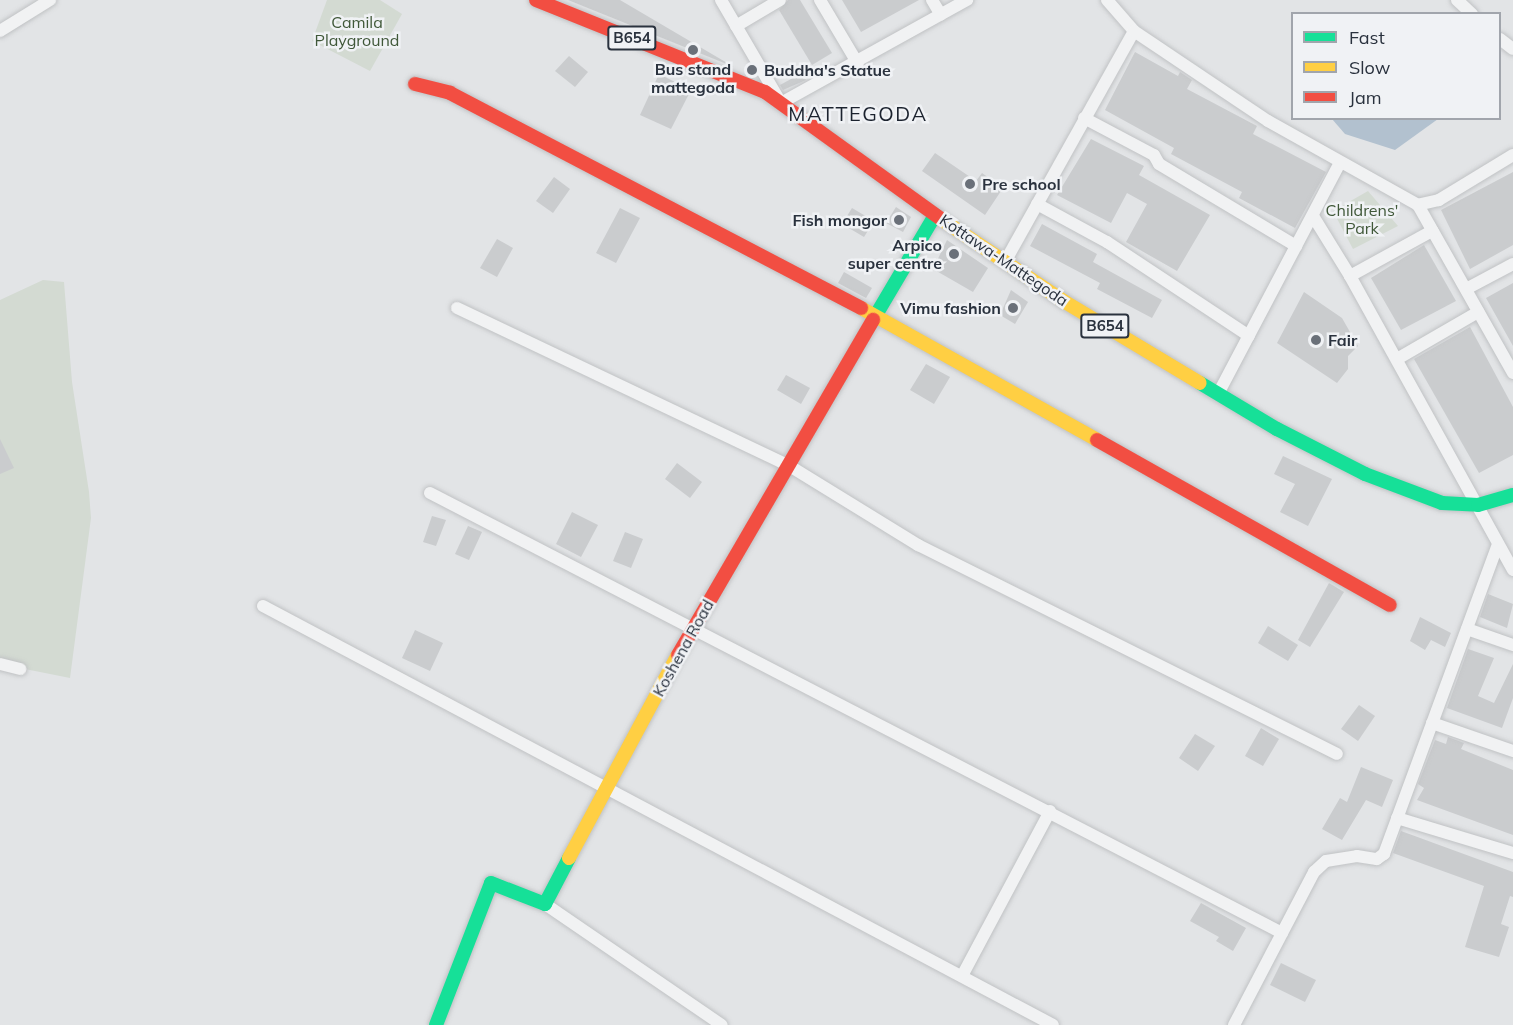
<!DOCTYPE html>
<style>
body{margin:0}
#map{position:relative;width:1513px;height:1025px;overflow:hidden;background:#e2e4e6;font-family:Mulish,sans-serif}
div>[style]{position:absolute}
.green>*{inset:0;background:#d3dad2}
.water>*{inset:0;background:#b2c1cf}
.building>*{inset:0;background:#caccce}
.roads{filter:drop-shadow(0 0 2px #c0c2c4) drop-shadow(0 0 2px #c0c2c4)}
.street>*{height:12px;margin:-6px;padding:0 6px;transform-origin:6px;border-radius:6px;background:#f1f2f3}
.fast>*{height:14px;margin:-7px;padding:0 7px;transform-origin:7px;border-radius:7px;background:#16e098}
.slow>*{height:14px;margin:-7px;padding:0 7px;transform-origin:7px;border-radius:7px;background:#ffcf43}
.jam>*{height:14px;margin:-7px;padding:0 7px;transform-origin:7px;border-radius:7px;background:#f24e42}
.dots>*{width:16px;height:16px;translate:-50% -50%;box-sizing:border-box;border:3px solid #f0f2f5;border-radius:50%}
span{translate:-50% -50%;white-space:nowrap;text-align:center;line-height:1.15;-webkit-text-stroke:5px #f0f2f5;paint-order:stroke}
.shield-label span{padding:2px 4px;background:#f0f2f5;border:2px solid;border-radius:4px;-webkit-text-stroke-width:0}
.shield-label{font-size:15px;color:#2a323e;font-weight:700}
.park-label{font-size:16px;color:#405839}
.poi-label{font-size:16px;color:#2a323e;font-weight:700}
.left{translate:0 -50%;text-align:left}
.right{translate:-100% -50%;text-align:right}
.street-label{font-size:16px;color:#2a323e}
.quarter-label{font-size:20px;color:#1c232f;letter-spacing:1.5px}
.legend{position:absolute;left:1291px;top:12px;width:210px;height:108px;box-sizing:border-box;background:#f0f2f5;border:2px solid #a1a5ac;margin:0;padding:8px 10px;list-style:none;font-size:18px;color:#2a323e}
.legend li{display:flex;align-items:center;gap:12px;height:30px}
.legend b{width:30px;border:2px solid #a1a5ac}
</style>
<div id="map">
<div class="green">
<div style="clip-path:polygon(327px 0,380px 0,402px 14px,370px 71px,312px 41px)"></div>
<div style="clip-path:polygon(1368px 191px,1398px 226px,1353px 249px,1333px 211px)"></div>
<div style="clip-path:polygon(43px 280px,64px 282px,72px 382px,89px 492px,91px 518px,70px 678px,0 664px,0 300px)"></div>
</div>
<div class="water">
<div style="clip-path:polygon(1332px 119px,1438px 119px,1395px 150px,1345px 134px)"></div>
</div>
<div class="building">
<div style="clip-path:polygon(568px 0,620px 0,734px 67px)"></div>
<div style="clip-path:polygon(788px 0,800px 0,832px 53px,812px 65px,779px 10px)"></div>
<div style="clip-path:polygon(842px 0,919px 0,861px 32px)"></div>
<div style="clip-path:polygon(1135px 52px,1178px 76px,1180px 72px,1192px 80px,1187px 89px,1257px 126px,1253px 134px,1326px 172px,1295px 228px,1239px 198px,1242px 192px,1171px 154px,1174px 148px,1105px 110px)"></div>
<div style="clip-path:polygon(569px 56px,588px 72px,575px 87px,555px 71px)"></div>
<div style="clip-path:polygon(802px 73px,806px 80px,783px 90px,780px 85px)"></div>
<div style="clip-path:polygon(659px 74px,691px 90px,671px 129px,640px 115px)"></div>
<div style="clip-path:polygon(1091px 139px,1144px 166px,1139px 175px,1210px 215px,1177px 271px,1126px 242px,1147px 204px,1127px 193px,1111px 223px,1057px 195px)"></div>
<div style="clip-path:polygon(935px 153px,976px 181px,982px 173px,1003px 188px,985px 215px,922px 171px)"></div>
<div style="clip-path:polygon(1513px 172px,1513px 245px,1470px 269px,1441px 210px)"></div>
<div style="clip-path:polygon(554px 177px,570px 189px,553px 213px,536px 201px)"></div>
<div style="clip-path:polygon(896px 207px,911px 217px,903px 232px,886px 223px)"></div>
<div style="clip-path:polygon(620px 208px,640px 218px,616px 263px,596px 253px)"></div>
<div style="clip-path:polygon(852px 208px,874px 221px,864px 237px,842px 224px)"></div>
<div style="clip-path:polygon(1042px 224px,1097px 254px,1093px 262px,1162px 300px,1152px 318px,1097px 289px,1100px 283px,1030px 246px)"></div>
<div style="clip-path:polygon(497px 239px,513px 248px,497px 277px,480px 268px)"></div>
<div style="clip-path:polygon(947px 240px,988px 268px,973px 292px,933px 269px)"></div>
<div style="clip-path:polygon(1424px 245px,1456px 301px,1401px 330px,1371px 278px)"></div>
<div style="clip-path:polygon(844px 272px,872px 288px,866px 298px,838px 283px)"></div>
<div style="clip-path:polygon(1513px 283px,1513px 346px,1486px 298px)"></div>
<div style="clip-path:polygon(1011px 290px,1028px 302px,1015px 324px,1000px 315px)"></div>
<div style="clip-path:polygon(1304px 292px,1342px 318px,1358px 346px,1348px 356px,1348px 369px,1337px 383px,1277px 343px)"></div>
<div style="clip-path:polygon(1470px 327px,1513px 407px,1513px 455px,1479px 473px,1414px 359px)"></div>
<div style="clip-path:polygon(926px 364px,950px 377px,934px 404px,910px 390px)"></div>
<div style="clip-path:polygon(786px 375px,810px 388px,801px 404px,777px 390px)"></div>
<div style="clip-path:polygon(0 439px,14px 468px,0 474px)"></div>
<div style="clip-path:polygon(1283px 456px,1332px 479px,1308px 526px,1280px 512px,1295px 484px,1274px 474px)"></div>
<div style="clip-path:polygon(677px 463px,702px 482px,690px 498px,665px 479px)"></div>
<div style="clip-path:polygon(572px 512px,598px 525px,581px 557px,556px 544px)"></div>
<div style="clip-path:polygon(432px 516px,446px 520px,436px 546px,423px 542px)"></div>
<div style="clip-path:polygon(468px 526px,482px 532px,469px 560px,455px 554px)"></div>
<div style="clip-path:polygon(625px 532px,643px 539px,631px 568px,613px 561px)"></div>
<div style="clip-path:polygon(1329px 583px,1344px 592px,1310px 647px,1298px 640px)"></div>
<div style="clip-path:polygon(1488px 594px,1513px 604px,1507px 628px,1480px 617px)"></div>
<div style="clip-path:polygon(1420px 617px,1451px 633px,1445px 647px,1431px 640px,1425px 650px,1410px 641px)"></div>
<div style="clip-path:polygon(1268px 626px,1298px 645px,1288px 661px,1258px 643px)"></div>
<div style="clip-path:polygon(415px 630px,443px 643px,430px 671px,402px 658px)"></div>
<div style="clip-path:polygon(1468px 649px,1494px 658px,1478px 696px,1494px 703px,1513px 664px,1513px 698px,1502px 728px,1447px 708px)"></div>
<div style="clip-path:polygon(1359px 705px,1375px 716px,1358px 741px,1341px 729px)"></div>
<div style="clip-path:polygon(1261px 728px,1279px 739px,1263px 766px,1245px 756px)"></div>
<div style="clip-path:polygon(1195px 734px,1215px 746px,1198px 771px,1179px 758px)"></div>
<div style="clip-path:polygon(1448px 737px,1464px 743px,1461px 749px,1513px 770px,1513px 835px,1417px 800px,1424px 788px,1418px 784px,1435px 740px,1446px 744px)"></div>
<div style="clip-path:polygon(1361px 767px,1393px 780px,1382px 807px,1366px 800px,1342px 840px,1322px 829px,1340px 798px,1347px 802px)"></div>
<div style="clip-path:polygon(1401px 831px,1513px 872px,1513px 897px,1510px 896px,1501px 924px,1509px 927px,1499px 957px,1465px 947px,1484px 886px,1393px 853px)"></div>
<div style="clip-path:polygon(1201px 903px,1246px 928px,1233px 951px,1216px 941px,1219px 937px,1190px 921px)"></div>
<div style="clip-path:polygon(1281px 963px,1316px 980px,1305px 1002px,1270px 985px)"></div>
</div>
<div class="roads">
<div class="street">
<div style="left:721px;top:0;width:119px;rotate:59.8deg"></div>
<div style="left:781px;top:103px;width:213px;rotate:-29deg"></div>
<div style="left:820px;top:0;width:74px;rotate:59.3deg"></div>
<div style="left:932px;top:0;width:17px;rotate:59deg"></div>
<div style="left:1107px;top:0;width:41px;rotate:48.9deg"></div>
<div style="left:1457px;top:0;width:21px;rotate:43deg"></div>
<div style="left:736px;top:26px;width:51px;rotate:-30.6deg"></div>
<div style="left:0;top:31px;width:59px;rotate:-31.8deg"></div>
<div style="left:1500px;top:39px;width:16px;rotate:38deg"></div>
<div style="left:1084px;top:118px;width:79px;rotate:27.9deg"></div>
<div style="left:1154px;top:155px;width:10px;rotate:61deg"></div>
<div style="left:1159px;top:164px;width:160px;rotate:30.9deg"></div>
<div style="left:1513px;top:155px;width:87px;rotate:148.7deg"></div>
<div style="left:1439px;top:200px;width:22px;rotate:167deg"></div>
<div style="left:1418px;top:205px;width:193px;rotate:60.5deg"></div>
<div style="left:1037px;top:204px;width:80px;rotate:28.5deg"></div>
<div style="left:1107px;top:242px;width:170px;rotate:33.5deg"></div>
<div style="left:1313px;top:216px;width:70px;rotate:58.3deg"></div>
<div style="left:1350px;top:276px;width:336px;rotate:61deg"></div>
<div style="left:1006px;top:260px;width:262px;rotate:-60.8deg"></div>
<div style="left:1134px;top:31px;width:161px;rotate:33.9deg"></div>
<div style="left:1268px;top:121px;width:172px;rotate:29.2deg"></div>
<div style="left:1350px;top:276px;width:94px;rotate:-28.8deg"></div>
<div style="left:1466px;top:289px;width:53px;rotate:-28deg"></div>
<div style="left:457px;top:308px;width:366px;rotate:25.4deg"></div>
<div style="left:788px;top:465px;width:153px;rotate:31.6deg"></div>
<div style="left:918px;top:545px;width:468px;rotate:26.5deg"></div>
<div style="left:1397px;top:359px;width:94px;rotate:-30.1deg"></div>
<div style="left:1218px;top:394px;width:261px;rotate:-62.2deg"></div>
<div style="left:430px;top:493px;width:959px;rotate:27.31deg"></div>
<div style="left:263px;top:606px;width:894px;rotate:27.94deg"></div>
<div style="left:1467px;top:629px;width:49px;rotate:19.2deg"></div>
<div style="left:0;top:664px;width:21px;rotate:14deg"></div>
<div style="left:1432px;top:723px;width:86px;rotate:19.1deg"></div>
<div style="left:1397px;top:818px;width:121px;rotate:16.8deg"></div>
<div style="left:545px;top:904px;width:214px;rotate:34.4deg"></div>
<div style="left:962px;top:976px;width:187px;rotate:-61.9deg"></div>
<div style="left:1234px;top:1025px;width:173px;rotate:-62.4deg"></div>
<div style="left:1314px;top:872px;width:16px;rotate:-43deg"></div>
<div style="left:1326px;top:861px;width:31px;rotate:-9deg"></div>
<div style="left:1357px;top:856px;width:20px;rotate:9deg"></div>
<div style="left:1377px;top:859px;width:9px;rotate:-36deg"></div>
<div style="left:1384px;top:854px;width:330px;rotate:-69.8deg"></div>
</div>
<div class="fast">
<div style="left:873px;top:320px;width:122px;rotate:-59.4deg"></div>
<div style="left:1200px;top:383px;width:90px;rotate:30.9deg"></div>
<div style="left:1277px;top:429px;width:99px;rotate:27.1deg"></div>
<div style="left:1365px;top:474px;width:82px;rotate:20.6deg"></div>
<div style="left:1442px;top:503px;width:36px;rotate:3deg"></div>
<div style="left:1478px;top:505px;width:36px;rotate:-16deg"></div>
<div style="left:436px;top:1025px;width:152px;rotate:-68.8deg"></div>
<div style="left:491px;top:883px;width:58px;rotate:21.3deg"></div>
<div style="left:545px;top:904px;width:52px;rotate:-62.4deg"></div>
</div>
<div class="slow">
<div style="left:941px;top:219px;width:149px;rotate:33.8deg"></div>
<div style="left:1065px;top:302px;width:157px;rotate:31deg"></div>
<div style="left:861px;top:308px;width:270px;rotate:29.2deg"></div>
<div style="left:569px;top:858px;width:230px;rotate:-61.8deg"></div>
</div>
<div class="jam">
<div style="left:536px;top:0;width:247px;rotate:21.9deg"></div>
<div style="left:765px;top:92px;width:217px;rotate:35.8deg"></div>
<div style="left:415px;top:84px;width:36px;rotate:14deg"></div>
<div style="left:450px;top:93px;width:464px;rotate:27.6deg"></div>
<div style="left:1097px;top:440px;width:336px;rotate:29.4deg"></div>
<div style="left:678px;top:655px;width:388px;rotate:-59.8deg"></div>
</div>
</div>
<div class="dots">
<div style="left:693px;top:50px;background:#6a7079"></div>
<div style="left:752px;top:70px;background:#6a7079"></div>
<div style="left:970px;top:184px;background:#6a7079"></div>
<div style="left:899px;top:220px;background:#6a7079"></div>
<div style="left:954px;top:254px;background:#6a7079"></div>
<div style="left:1013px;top:308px;background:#6a7079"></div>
<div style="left:1316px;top:340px;background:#6a7079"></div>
</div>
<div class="shield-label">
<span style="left:632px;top:38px">B654</span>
<span style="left:1105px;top:326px">B654</span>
</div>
<div class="park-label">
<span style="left:357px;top:31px">Camila<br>Playground</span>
<span style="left:1362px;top:219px">Childrens'<br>Park</span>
</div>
<div class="poi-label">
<span style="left:693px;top:78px">Bus stand<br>mattegoda</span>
<span class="left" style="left:764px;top:70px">Buddha's Statue</span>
<span class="left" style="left:982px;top:184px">Pre school</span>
<span class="right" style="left:887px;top:220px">Fish mongor</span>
<span class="right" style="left:942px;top:254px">Arpico<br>super centre</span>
<span class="right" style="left:1001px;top:308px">Vimu fashion</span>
<span class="left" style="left:1328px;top:340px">Fair</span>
</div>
<div class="street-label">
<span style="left:1004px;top:260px;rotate:34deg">Kottawa-Mattegoda</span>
<span style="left:683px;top:648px;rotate:-61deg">Koshena Road</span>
</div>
<div class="quarter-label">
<span style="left:858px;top:113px">MATTEGODA</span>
</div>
<ul class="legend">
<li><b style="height:8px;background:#16e098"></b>Fast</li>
<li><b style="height:8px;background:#ffcf43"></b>Slow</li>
<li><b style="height:8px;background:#f24e42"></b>Jam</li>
</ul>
</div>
